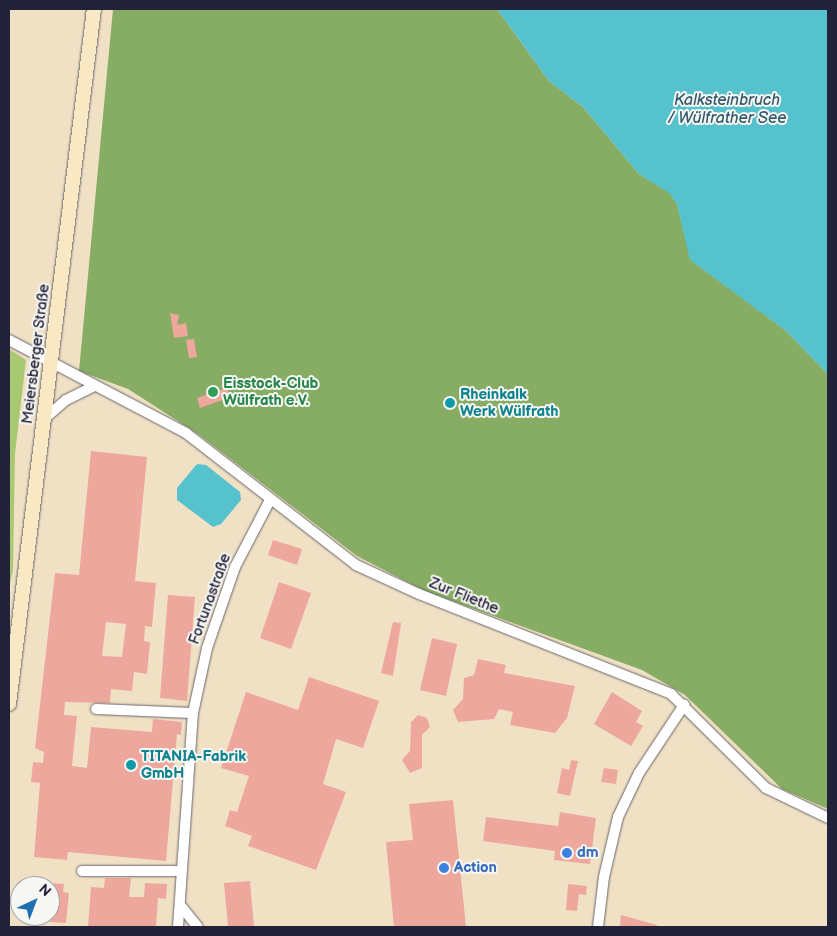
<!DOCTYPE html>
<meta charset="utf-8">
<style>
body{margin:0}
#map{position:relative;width:837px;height:936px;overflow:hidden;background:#f0e1c5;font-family:"Balsamiq Sans",sans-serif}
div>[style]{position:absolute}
.green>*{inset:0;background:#a8c971}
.forest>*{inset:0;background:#86ad63}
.water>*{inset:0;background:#55c2cd}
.building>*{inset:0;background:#eea79d}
.roads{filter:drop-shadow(0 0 1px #6a656b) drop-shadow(0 0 1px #6a656b)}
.street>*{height:10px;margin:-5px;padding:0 5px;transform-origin:5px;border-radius:5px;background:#fff}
.secondary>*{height:14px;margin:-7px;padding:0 7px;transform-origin:7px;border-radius:7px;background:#f8e8c3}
.dots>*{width:14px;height:14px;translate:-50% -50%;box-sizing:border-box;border:2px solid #f6f6f2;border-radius:50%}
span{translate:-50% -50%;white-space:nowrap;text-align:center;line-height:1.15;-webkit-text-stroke:4px #f6f6f2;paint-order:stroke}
.street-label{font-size:15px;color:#22223b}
.leisure-label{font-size:15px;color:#27864d;font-weight:700}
.left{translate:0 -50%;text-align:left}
.culture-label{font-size:15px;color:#0d838f;font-weight:700}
.shop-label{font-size:15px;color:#366cbe;font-weight:700}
.water-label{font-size:16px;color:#345a6e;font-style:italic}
.frame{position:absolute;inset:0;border:10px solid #22223b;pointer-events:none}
.north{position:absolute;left:10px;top:876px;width:50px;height:50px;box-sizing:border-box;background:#f6f6f2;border:1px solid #a1a1a9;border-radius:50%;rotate:43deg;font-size:14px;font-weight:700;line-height:20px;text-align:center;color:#22223b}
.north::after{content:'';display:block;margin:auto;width:18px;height:22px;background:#1f6fb2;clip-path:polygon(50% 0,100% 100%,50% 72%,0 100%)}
</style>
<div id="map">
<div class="green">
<div style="clip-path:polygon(9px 349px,26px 360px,15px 454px,13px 571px,9px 587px)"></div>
</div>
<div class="forest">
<div style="clip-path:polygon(113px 9px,497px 9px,549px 81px,583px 107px,639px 174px,669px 192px,677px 204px,691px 260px,785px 330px,828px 374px,828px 809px,782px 789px,685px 695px,642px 670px,425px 591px,357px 556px,198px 434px,128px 389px,79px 371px)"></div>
</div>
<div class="water">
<div style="clip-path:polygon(497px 9px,828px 9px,828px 374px,785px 330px,690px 260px,677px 204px,669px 193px,639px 174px,583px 107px,549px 81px)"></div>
<div style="clip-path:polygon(197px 464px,206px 465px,240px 492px,241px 500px,221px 524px,213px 527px,177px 500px,177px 488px)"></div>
</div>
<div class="building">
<div style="clip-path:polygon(170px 313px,179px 315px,177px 325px,186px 323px,188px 336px,174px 338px)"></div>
<div style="clip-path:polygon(194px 339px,197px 357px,189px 358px,186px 340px)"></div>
<div style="clip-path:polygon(227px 388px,231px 397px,200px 408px,197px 398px)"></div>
<div style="clip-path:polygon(evenodd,91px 451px,147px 457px,135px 581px,156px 583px,152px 627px,145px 626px,144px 641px,150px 642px,147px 674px,134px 672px,132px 691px,111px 689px,110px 703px,65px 702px,64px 715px,77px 716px,72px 766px,87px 768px,91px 727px,152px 732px,153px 719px,182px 722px,181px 735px,177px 734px,166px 861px,68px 852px,67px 860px,34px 857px,40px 783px,31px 782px,33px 762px,43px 763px,44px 752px,35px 748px,55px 573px,79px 575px,91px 451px,106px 622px,126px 624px,122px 657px,102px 656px,106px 622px)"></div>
<div style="clip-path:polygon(273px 540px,302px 549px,297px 565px,268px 555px)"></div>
<div style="clip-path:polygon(279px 582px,311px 593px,291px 649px,260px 638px)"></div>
<div style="clip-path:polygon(168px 595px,195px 597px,187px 701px,160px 698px)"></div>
<div style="clip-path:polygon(393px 622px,401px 623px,393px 676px,381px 673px)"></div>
<div style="clip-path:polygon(432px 638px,457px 644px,446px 696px,420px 690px)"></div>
<div style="clip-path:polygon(478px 659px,506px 665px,504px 673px,575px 686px,567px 718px,555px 733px,510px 725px,513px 712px,499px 709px,494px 719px,458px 722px,453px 710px,463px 699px,464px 678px,474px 675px)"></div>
<div style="clip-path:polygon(309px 677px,379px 701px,363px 748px,336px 739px,323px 784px,346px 792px,316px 870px,248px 846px,252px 836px,225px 826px,230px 810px,237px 812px,249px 776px,221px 768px,246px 692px,298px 710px)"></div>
<div style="clip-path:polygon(612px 692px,642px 711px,636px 722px,643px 726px,631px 746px,594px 724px)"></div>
<div style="clip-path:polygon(418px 715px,427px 718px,430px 727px,422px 735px,422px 768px,410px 773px,402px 760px,410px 751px,411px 722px)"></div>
<div style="clip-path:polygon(571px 760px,578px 761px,570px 796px,557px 793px,562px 768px,569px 770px)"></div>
<div style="clip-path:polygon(604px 768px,618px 770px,616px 784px,601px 782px)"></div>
<div style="clip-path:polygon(453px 800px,466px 927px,394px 927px,386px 842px,413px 840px,409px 804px)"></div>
<div style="clip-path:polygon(560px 812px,596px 818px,590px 864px,554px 860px,555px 851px,483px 841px,486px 817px,558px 826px)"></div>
<div style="clip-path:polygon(105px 878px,131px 878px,129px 897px,144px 897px,145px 883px,167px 884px,166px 899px,158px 898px,156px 927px,88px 927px,91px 887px,104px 888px)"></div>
<div style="clip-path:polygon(250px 881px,254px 927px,228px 927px,224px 883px)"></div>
<div style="clip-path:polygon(50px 883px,64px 884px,63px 892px,69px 893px,66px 923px,50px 922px)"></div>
<div style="clip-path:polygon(568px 884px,587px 886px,586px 895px,579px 894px,577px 911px,566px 910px)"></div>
<div style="clip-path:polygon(621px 915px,657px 925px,657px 927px,620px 927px)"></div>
</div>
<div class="roads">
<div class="street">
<div style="left:9px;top:340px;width:200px;rotate:27.7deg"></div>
<div style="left:186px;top:433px;width:215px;rotate:37.8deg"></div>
<div style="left:356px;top:565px;width:69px;rotate:24.7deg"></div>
<div style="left:419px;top:594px;width:271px;rotate:21.6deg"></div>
<div style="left:671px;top:694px;width:134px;rotate:44.7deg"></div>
<div style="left:766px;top:788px;width:69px;rotate:25.8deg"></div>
<div style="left:44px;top:419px;width:29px;rotate:-41deg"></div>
<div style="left:66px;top:400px;width:30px;rotate:-26deg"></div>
<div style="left:96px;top:709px;width:97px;rotate:2.4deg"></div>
<div style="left:82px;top:871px;width:98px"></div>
<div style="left:180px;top:905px;width:28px;rotate:51deg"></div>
<div style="left:178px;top:927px;width:215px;rotate:-86deg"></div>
<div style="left:193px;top:713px;width:66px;rotate:-77.8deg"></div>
<div style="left:207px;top:648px;width:86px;rotate:-70.9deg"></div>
<div style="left:235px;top:567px;width:76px;rotate:-62.4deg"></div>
<div style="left:598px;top:927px;width:50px;rotate:-83.2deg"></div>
<div style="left:604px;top:877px;width:62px;rotate:-76.9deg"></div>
<div style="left:618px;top:817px;width:49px;rotate:-64.5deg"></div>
<div style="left:639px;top:773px;width:82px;rotate:-56.5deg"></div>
</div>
<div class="secondary">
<div style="left:9px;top:704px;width:700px;rotate:-83.03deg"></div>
</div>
</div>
<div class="dots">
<div style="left:213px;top:392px;background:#2e9e5b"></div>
<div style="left:450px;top:403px;background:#0f9aa8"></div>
<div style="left:131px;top:765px;background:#0f9aa8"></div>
<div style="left:567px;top:853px;background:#3f7fe0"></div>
<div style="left:444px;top:868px;background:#3f7fe0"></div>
</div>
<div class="street-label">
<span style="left:36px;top:354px;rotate:-83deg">Meiersberger Straße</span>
<span style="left:464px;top:596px;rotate:22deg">Zur Fliethe</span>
<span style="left:210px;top:599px;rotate:-70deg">Fortunastraße</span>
</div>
<div class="leisure-label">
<span class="left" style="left:223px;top:392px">Eisstock-Club<br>Wülfrath e.V.</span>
</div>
<div class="culture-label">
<span class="left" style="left:460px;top:403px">Rheinkalk<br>Werk Wülfrath</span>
<span class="left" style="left:141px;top:765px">TITANIA-Fabrik<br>GmbH</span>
</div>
<div class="shop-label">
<span class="left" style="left:577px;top:853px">dm</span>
<span class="left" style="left:454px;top:868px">Action</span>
</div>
<div class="water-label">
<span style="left:727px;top:110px">Kalksteinbruch<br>/ Wülfrather See</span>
</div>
<div class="frame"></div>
<div class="north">N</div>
</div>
